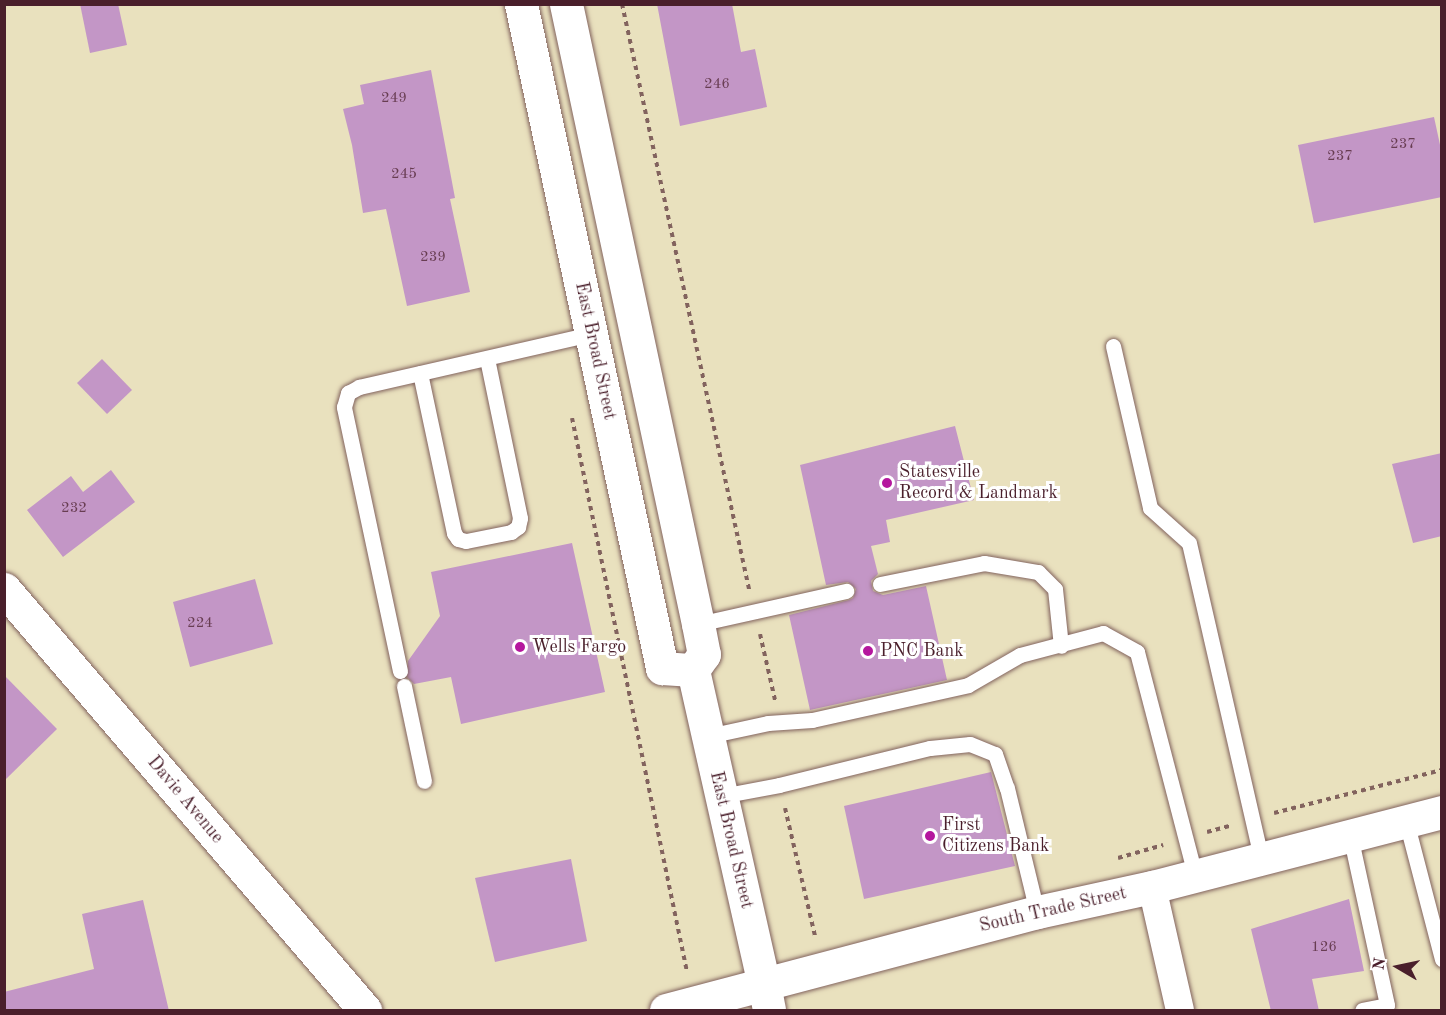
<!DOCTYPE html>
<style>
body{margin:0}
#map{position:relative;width:1446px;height:1015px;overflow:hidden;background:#e9e1be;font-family:"Old Standard TT",serif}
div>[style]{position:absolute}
.building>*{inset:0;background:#c396c6}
.path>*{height:4px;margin-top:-2px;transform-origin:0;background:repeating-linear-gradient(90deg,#82635e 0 4.5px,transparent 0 9px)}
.roads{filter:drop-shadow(0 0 2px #82635e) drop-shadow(0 0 2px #82635e)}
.service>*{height:15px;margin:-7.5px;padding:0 7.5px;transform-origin:7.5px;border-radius:7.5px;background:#fff}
.minor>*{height:28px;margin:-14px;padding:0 14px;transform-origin:14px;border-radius:14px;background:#fff}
.tertiary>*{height:33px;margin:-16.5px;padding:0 16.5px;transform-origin:16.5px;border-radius:16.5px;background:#fff}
.secondary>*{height:33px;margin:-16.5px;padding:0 16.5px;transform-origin:16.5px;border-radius:16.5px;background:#fff}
.primary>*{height:33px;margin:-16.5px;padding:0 16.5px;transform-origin:16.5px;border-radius:16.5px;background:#fff}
.dots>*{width:16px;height:16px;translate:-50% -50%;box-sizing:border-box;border:3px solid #fff;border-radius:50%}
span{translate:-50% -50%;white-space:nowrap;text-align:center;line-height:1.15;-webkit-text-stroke:6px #fff;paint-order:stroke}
.number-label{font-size:15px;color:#683d52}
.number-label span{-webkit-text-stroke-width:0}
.street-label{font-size:18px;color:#4a1f2b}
.poi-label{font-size:18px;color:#4a1f2b}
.left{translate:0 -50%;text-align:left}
.frame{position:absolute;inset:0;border:6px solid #4a1f2b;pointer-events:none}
.north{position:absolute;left:1368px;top:937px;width:60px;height:60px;-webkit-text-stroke:4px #fff;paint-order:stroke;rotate:279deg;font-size:16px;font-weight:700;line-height:24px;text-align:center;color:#4a1f2b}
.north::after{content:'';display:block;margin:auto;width:21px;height:27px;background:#4a1f2b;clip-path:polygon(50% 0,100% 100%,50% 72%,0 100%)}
</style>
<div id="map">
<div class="building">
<div style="clip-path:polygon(80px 4px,118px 4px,127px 45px,90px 53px)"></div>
<div style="clip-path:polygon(657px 4px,732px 4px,741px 52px,755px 49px,767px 107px,680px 126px)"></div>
<div style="clip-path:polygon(431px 70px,455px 198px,450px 199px,470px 292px,407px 306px,386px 209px,363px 213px,352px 145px,343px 109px,364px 104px,360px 85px)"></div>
<div style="clip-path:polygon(1434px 117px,1442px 154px,1442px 197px,1314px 223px,1298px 145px)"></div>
<div style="clip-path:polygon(102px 359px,132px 390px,107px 414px,77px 383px)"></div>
<div style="clip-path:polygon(955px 426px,974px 500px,886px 520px,890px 542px,871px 546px,878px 574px,871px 581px,873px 591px,883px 595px,926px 586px,947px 680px,810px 710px,789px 615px,849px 600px,853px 598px,856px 589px,848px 582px,826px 585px,800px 465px)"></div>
<div style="clip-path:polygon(1442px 453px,1442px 536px,1413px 543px,1392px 464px)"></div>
<div style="clip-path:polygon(111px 470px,135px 502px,63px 557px,27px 510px,71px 476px,83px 492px)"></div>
<div style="clip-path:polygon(572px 543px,605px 692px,461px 724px,451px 677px,414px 684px,407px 677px,408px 661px,440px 616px,431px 572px)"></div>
<div style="clip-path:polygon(255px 579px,273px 644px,190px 667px,173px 602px)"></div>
<div style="clip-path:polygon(4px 675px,57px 729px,4px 781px)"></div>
<div style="clip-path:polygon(991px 772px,1015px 866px,864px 899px,844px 806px)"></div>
<div style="clip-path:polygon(571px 859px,587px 941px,495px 962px,475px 878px)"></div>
<div style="clip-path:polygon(1349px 899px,1364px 971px,1312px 979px,1319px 1011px,1271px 1011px,1251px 929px)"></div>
<div style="clip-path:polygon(143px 900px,169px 1011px,4px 1011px,4px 992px,94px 969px,82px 914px)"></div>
</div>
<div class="path">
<div style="left:622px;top:4px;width:599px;rotate:77.75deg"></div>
<div style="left:572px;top:418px;width:566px;rotate:78.27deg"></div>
<div style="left:760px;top:634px;width:68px;rotate:77.2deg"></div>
<div style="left:785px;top:808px;width:131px;rotate:76.8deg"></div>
<div style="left:1274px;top:813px;width:173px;rotate:-14.4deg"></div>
<div style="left:1207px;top:832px;width:23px;rotate:-15deg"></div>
<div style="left:1118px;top:858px;width:47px;rotate:-16.1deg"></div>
</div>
<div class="roads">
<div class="service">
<div style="left:1113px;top:346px;width:166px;rotate:77.1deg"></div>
<div style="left:1150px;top:508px;width:52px;rotate:41.9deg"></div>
<div style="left:1189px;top:543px;width:323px;rotate:77.1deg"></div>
<div style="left:420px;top:373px;width:164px;rotate:78deg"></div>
<div style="left:454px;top:533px;width:7px;rotate:56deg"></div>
<div style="left:458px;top:539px;width:8px;rotate:14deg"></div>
<div style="left:466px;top:541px;width:46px;rotate:-11.3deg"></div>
<div style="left:511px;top:532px;width:9px;rotate:-36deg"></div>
<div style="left:518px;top:527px;width:9px;rotate:-77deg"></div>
<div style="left:520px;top:518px;width:163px;rotate:-101.7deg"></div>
<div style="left:880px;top:584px;width:106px;rotate:-11.4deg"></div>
<div style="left:984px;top:563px;width:55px;rotate:9.5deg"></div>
<div style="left:1038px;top:572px;width:24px;rotate:45deg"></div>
<div style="left:1055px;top:589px;width:57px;rotate:84deg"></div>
<div style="left:698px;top:624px;width:152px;rotate:-12.6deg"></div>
<div style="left:400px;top:671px;width:270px;rotate:-102deg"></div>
<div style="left:344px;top:407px;width:15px;rotate:-74deg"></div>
<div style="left:348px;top:393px;width:13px;rotate:-29deg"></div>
<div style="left:359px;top:387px;width:238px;rotate:-12.9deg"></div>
<div style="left:404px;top:686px;width:97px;rotate:78.1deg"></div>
<div style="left:708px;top:736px;width:61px;rotate:-12.2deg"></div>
<div style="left:768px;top:723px;width:44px;rotate:-3.9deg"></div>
<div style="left:812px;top:720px;width:160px;rotate:-12.6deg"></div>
<div style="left:968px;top:685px;width:60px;rotate:-30deg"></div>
<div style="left:1020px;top:655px;width:86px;rotate:-14.8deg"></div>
<div style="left:1103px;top:633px;width:39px;rotate:29deg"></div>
<div style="left:1137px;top:652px;width:230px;rotate:75.4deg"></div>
<div style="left:721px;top:796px;width:59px;rotate:-10.7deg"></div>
<div style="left:779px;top:785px;width:155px;rotate:-13.8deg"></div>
<div style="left:930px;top:748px;width:40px;rotate:-5.7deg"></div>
<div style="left:970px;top:744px;width:27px;rotate:22deg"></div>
<div style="left:995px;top:754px;width:36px;rotate:71deg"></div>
<div style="left:1007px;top:788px;width:128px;rotate:76.4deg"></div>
<div style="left:1406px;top:821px;width:143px;rotate:75.4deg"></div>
<div style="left:1350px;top:835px;width:174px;rotate:77.7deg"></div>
<div style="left:1387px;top:1005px;width:25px;rotate:169deg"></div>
</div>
<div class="minor">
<div style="left:1152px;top:887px;width:126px;rotate:77.2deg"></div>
</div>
<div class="tertiary">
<div style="left:764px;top:984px;width:26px;rotate:79deg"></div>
</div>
<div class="secondary">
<div style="left:521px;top:4px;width:679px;rotate:78.01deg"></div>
<div style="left:662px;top:668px;width:31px;rotate:4deg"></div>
<div style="left:566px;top:4px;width:634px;rotate:77.98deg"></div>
<div style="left:698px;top:624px;width:31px;rotate:79deg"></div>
<div style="left:704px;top:654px;width:19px;rotate:125deg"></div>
<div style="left:693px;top:670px;width:322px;rotate:77.3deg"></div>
</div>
<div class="primary">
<div style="left:4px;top:589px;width:555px;rotate:49.39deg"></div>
<div style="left:666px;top:1010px;width:384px;rotate:-14.8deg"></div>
<div style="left:1037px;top:912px;width:118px;rotate:-12.3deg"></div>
<div style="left:1152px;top:887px;width:300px;rotate:-14.5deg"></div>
</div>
</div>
<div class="dots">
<div style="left:887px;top:483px;background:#b5179e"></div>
<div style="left:520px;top:647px;background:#b5179e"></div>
<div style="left:868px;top:651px;background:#b5179e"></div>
<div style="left:930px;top:836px;background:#b5179e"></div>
</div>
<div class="number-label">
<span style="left:717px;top:85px">246</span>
<span style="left:394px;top:99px">249</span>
<span style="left:1403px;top:145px">237</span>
<span style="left:1340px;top:157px">237</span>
<span style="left:404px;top:175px">245</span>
<span style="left:433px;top:258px">239</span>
<span style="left:74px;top:509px">232</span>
<span style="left:200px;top:624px">224</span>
<span style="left:1324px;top:948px">126</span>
</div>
<div class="street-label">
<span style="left:595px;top:351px;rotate:78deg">East Broad Street</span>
<span style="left:185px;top:800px;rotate:50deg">Davie Avenue</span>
<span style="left:731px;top:840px;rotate:77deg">East Broad Street</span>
<span style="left:1053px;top:910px;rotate:-13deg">South Trade Street</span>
</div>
<div class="poi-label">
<span class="left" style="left:899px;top:483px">Statesville<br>Record &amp; Landmark</span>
<span class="left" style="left:532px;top:647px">Wells Fargo</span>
<span class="left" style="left:880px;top:651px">PNC Bank</span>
<span class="left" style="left:942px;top:836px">First<br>Citizens Bank</span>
</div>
<div class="frame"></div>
<div class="north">N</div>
</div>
